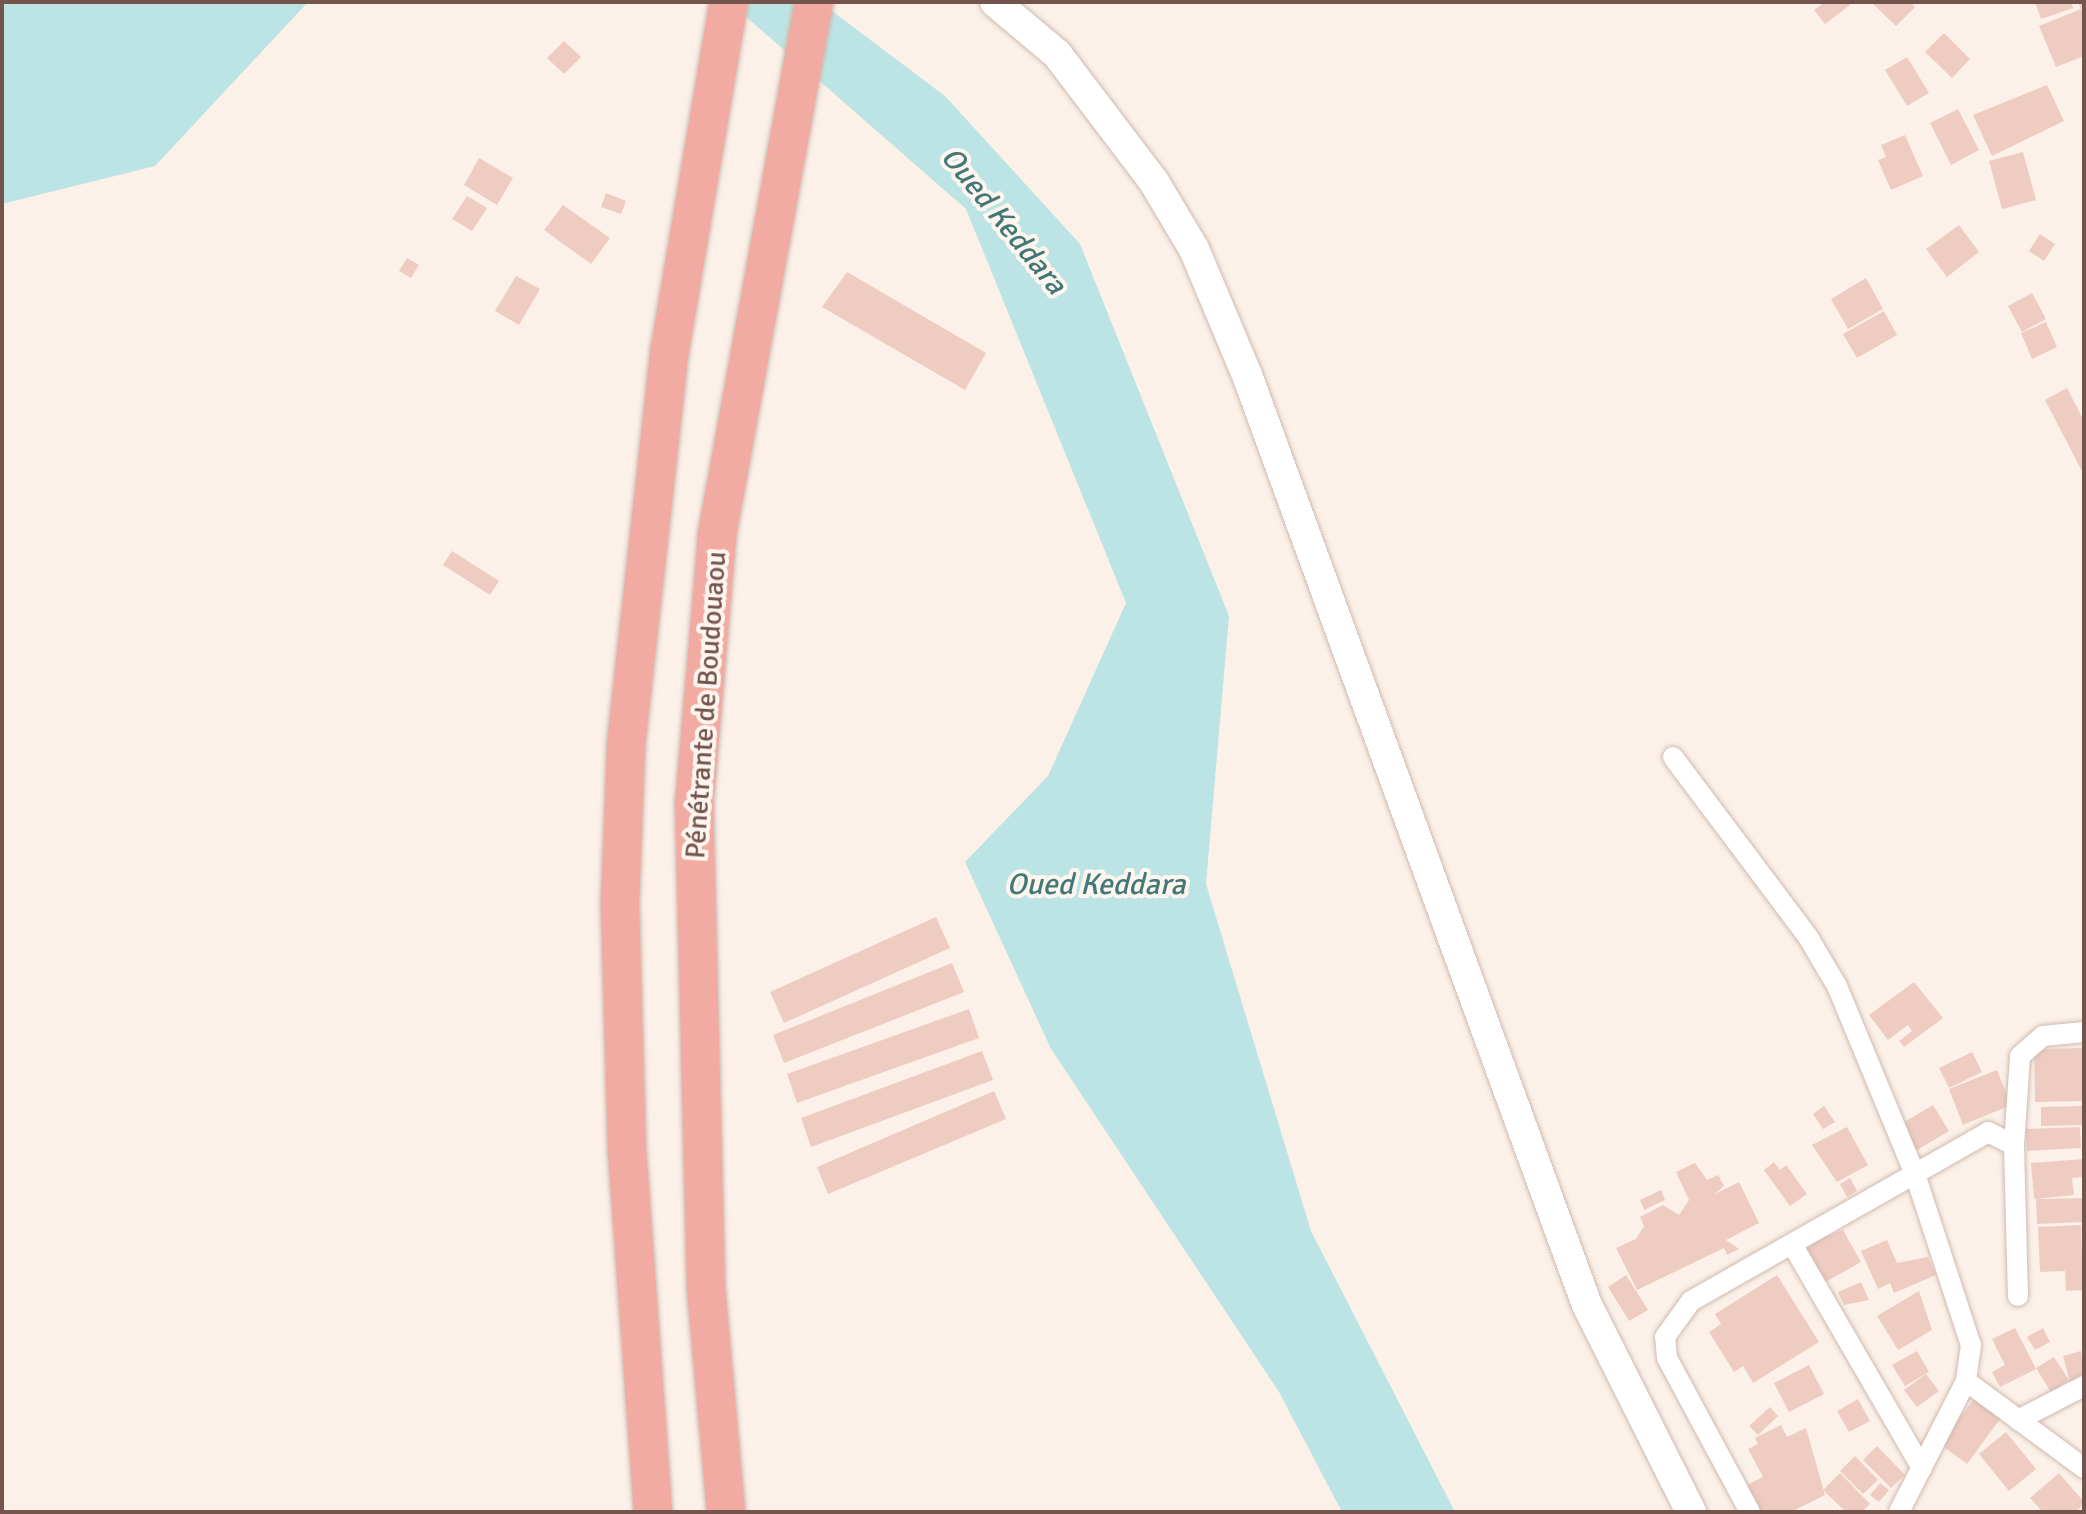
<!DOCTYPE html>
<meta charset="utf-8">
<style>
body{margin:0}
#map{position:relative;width:2086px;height:1514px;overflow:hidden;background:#fbf1e8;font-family:Signika,sans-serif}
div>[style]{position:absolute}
.water>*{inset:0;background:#bde4e4}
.building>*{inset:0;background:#efccc1}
.roads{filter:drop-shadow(0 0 2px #cfbab1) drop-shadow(0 0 2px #cfbab1)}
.street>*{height:20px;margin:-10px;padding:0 10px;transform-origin:10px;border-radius:10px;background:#fff}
.secondary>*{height:30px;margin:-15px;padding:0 15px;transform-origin:15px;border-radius:15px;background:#fff}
.highway>*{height:38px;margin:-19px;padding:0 19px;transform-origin:19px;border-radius:19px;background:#f2aba3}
span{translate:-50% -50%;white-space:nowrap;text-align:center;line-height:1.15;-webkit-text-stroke:8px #fef5ef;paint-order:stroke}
.street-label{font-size:28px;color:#74554d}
.water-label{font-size:30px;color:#427878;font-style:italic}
.frame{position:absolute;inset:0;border:4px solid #74554d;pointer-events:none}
</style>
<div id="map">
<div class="water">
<div style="clip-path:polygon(2px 2px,308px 2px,155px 166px,2px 204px)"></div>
<div style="clip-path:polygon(729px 2px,820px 2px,945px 96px,1080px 244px,1229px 616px,1206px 884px,1311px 1231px,1455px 1512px,1342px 1512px,1279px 1392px,1051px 1049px,965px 862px,1048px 776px,1126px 603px,966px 209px)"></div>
</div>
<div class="building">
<div style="clip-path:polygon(1825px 2px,1848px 2px,1850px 5px,1825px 24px,1814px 10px)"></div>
<div style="clip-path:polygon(1871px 2px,1910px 2px,1915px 7px,1896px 26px)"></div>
<div style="clip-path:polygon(2035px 2px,2071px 2px,2073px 8px,2041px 19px)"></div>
<div style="clip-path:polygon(2078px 2px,2084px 2px,2084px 56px,2056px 67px,2039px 26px,2081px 9px)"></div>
<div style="clip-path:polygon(1944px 33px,1970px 59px,1952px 78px,1925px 52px)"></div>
<div style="clip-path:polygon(564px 41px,581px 57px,564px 74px,547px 58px)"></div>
<div style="clip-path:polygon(1907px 57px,1929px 93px,1907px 106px,1885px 70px)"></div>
<div style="clip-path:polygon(2047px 85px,2064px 121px,1992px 156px,1973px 115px)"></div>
<div style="clip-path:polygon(1958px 109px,1979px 150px,1951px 165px,1930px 123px)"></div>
<div style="clip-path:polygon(1905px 135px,1923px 176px,1891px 190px,1878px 160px,1886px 157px,1881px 145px)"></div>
<div style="clip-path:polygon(2023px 152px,2036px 200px,2002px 209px,1989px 161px)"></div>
<div style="clip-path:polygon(479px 158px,513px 178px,497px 205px,464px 185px)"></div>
<div style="clip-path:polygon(606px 193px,626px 201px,621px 214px,601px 207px)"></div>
<div style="clip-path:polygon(467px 196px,487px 208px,472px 231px,452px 219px)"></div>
<div style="clip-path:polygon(563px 205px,610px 238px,591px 264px,544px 230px)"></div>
<div style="clip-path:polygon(1959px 225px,1979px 252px,1947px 277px,1926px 249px)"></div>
<div style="clip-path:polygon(2040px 234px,2055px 244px,2044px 261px,2029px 251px)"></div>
<div style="clip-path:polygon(407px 258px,419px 265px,411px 278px,399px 271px)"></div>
<div style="clip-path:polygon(847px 272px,986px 353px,965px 390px,822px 307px)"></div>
<div style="clip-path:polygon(516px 276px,540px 289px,519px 325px,495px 311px)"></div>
<div style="clip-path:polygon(1866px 278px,1883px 309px,1848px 329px,1831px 299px)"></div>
<div style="clip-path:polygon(2032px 293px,2046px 319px,2022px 332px,2008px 306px)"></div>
<div style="clip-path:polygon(1884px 311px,1897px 335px,1857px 358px,1843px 334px)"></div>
<div style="clip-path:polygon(2046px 322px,2057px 347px,2032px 359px,2021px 333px)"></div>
<div style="clip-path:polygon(2067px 388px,2084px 421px,2084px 475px,2045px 400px)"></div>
<div style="clip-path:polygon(452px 551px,499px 581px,490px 595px,443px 565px)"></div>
<div style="clip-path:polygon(936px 917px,950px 948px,784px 1023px,770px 992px)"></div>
<div style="clip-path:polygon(952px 963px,964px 992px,784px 1063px,773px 1035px)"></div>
<div style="clip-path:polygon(1914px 982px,1943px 1018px,1904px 1047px,1899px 1041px,1912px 1031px,1908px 1025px,1888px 1040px,1869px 1015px)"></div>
<div style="clip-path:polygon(969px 1009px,979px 1038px,797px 1103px,787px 1074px)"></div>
<div style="clip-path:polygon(2084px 1048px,2084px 1101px,2035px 1102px,2034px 1049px)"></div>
<div style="clip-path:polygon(982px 1051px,993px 1080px,811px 1147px,801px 1118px)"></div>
<div style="clip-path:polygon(1972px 1052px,1982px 1072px,1949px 1088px,1939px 1068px)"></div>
<div style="clip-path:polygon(1997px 1070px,2011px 1105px,1963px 1125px,1949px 1089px)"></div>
<div style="clip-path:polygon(994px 1091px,1006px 1119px,828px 1194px,817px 1167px)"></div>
<div style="clip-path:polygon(1933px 1105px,1949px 1131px,1912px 1153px,1896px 1127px)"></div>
<div style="clip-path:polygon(1824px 1106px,1835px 1122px,1823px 1129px,1813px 1114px)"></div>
<div style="clip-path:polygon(2082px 1106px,2083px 1125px,2041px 1126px,2041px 1107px)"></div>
<div style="clip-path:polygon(1847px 1127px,1868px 1165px,1837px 1182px,1812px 1145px)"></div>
<div style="clip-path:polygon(2080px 1127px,2081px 1148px,2027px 1151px,2026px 1129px)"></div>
<div style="clip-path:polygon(2084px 1159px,2084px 1177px,2072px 1178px,2074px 1195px,2034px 1199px,2031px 1163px)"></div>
<div style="clip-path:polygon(1774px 1162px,1780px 1170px,1786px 1165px,1807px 1194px,1790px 1206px,1764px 1170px)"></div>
<div style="clip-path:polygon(1695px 1163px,1707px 1180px,1718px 1175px,1724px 1186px,1715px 1194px,1739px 1182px,1759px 1223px,1726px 1240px,1739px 1249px,1727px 1255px,1724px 1248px,1637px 1290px,1616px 1248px,1636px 1239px,1644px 1226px,1640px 1217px,1663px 1205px,1679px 1215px,1689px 1200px,1676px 1172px)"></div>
<div style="clip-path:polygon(1850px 1178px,1857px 1191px,1847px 1197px,1840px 1184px)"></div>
<div style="clip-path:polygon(1661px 1190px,1665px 1200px,1644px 1210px,1640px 1200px)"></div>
<div style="clip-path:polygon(2083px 1198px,2083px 1222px,2037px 1224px,2036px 1199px)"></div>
<div style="clip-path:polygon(2081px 1225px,2083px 1290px,2066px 1291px,2065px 1271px,2040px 1272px,2038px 1227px)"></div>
<div style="clip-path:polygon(1843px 1230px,1861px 1262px,1824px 1283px,1803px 1246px)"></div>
<div style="clip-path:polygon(1887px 1240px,1897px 1263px,1928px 1257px,1936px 1275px,1894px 1293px,1890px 1283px,1878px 1289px,1861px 1251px)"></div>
<div style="clip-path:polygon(1626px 1275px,1648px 1310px,1629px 1321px,1608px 1287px)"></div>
<div style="clip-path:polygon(1777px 1275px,1819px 1342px,1753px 1383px,1743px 1366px,1734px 1372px,1709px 1332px,1721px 1324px,1715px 1314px)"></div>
<div style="clip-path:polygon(1861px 1282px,1869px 1300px,1844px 1305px,1838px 1292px)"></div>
<div style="clip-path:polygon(1919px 1291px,1932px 1330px,1898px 1350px,1877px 1316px)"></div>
<div style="clip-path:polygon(2015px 1328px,2036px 1369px,2000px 1387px,1992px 1372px,2005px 1365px,1992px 1339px)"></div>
<div style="clip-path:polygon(2043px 1328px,2050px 1342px,2035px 1350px,2027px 1337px)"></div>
<div style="clip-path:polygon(1917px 1351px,1929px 1372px,1905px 1386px,1892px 1365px)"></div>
<div style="clip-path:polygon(2081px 1351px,2084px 1378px,2070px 1382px,2063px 1356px)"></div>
<div style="clip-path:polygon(2054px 1357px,2069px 1380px,2051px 1392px,2036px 1368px)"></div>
<div style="clip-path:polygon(1809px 1365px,1824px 1394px,1789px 1412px,1774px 1383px)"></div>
<div style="clip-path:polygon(1926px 1374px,1939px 1391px,1917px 1407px,1904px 1390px)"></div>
<div style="clip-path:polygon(1976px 1396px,2003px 1415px,1967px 1464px,1940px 1444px)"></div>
<div style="clip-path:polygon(1858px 1399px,1870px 1421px,1849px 1432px,1837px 1411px)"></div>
<div style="clip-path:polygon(1770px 1407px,1778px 1416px,1758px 1435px,1749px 1426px)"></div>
<div style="clip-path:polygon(1781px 1425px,1787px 1437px,1806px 1428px,1825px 1495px,1791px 1512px,1756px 1512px,1743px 1487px,1763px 1477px,1748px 1449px,1758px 1444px,1755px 1438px)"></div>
<div style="clip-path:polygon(2006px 1432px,2036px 1469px,2009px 1491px,1979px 1454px)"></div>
<div style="clip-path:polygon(1877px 1446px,1905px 1475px,1891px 1488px,1863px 1460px)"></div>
<div style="clip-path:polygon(1855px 1456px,1878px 1480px,1863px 1494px,1840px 1471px)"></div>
<div style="clip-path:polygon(1840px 1473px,1870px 1504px,1862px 1512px,1846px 1512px,1823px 1490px)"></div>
<div style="clip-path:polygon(2059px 1473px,2084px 1502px,2077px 1512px,2043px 1512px,2030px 1498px)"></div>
<div style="clip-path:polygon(1880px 1483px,1889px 1490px,1879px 1502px,1870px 1495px)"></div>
</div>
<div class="roads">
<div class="street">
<div style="left:1673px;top:757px;width:225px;rotate:53.1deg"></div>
<div style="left:1808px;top:937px;width:57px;rotate:59.4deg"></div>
<div style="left:1837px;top:986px;width:204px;rotate:67.5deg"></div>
<div style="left:1915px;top:1174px;width:180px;rotate:71.9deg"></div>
<div style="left:1971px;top:1345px;width:36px;rotate:98deg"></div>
<div style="left:1966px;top:1381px;width:147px;rotate:117.1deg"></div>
<div style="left:2014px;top:1145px;width:89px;rotate:-86.1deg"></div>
<div style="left:2020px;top:1056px;width:30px;rotate:-41deg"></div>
<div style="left:2043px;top:1036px;width:41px;rotate:-5.6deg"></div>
<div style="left:1792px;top:1244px;width:259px;rotate:59.9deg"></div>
<div style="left:1966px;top:1381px;width:147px;rotate:36.4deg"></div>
<div style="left:2018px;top:1420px;width:74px;rotate:-27.3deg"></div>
<div style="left:1750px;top:1512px;width:175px;rotate:-118.3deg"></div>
<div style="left:1667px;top:1358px;width:21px;rotate:-95deg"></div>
<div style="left:1665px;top:1337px;width:44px;rotate:-54.2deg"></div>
<div style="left:1691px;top:1301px;width:342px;rotate:-29.6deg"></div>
<div style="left:1988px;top:1132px;width:29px;rotate:27deg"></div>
<div style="left:2014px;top:1145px;width:151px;rotate:88.5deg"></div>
</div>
<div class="secondary">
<div style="left:995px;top:2px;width:81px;rotate:40deg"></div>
<div style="left:1057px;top:54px;width:161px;rotate:52.8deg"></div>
<div style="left:1154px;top:182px;width:78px;rotate:59.2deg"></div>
<div style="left:1194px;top:249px;width:137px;rotate:67.2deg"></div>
<div style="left:1247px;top:375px;width:990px;rotate:69.92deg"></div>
<div style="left:1587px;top:1305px;width:232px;rotate:63.3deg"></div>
</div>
<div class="highway">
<div style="left:653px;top:1512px;width:360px;rotate:-94.1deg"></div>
<div style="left:627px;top:1153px;width:249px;rotate:-91.6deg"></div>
<div style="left:620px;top:904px;width:159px;rotate:-87.8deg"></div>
<div style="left:626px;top:745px;width:398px;rotate:-83.7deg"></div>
<div style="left:670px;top:349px;width:352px;rotate:-80.4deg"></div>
<div style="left:726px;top:1512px;width:225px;rotate:-95.1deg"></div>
<div style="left:706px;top:1288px;width:482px;rotate:-91.4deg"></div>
<div style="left:694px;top:806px;width:272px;rotate:-85.1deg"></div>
<div style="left:717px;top:535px;width:542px;rotate:-79.69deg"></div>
</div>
</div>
<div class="street-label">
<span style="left:706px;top:705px;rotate:-86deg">Pénétrante de Boudouaou</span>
</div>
<div class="water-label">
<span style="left:1003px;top:221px;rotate:51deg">Oued Keddara</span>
<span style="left:1096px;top:885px">Oued Keddara</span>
</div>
<div class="frame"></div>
</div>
